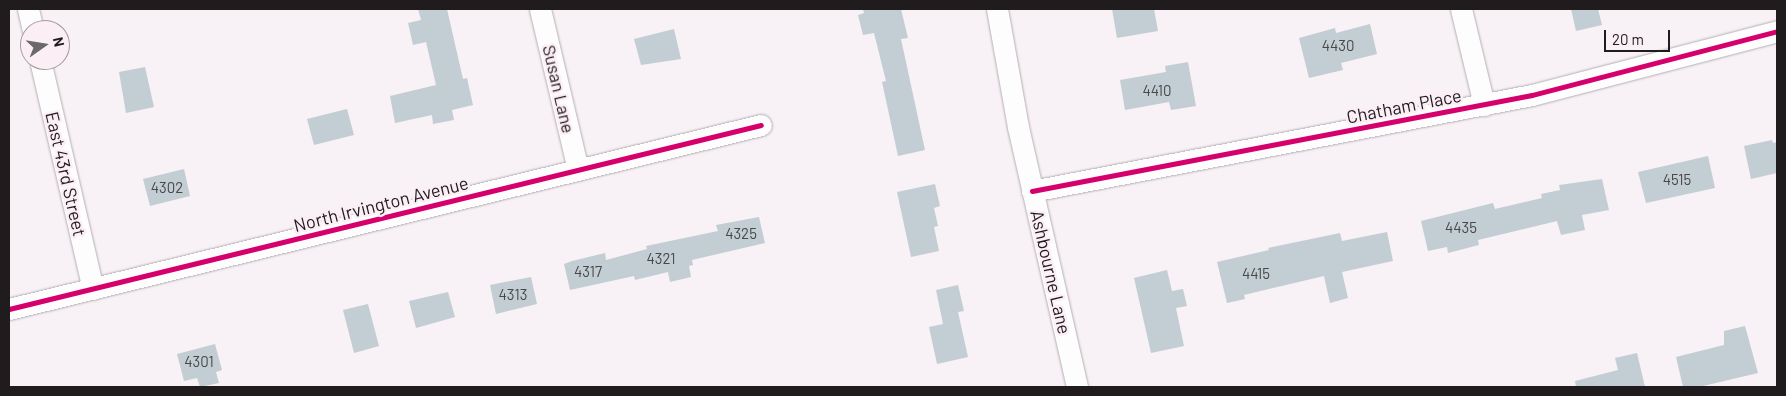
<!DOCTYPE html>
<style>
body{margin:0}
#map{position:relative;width:1786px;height:396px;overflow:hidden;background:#f8f1f5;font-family:Barlow,sans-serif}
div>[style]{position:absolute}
.building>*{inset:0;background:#c2ced3}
.roads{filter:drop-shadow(0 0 1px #b4afb2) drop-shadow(0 0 1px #b4afb2)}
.minor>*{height:21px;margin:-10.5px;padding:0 10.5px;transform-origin:10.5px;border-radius:10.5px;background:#fefdfe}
.cycleway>*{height:5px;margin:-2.5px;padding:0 2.5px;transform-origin:2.5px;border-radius:2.5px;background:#d6006c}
span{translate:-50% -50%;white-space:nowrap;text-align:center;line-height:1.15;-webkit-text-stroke:5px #fbeef5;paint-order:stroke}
.number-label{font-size:15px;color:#48484b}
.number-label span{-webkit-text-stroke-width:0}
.street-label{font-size:18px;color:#201c1e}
.frame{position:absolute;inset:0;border:10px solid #201c1e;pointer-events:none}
.north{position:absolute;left:20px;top:20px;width:50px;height:50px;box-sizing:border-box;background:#fbeef5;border:1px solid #a39a9f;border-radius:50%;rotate:77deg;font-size:14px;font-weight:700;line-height:20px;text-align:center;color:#201c1e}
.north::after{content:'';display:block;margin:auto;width:18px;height:22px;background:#6c6769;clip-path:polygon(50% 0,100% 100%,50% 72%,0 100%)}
.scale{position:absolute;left:1604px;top:30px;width:66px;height:22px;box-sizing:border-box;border:2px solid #201c1e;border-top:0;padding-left:6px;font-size:15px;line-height:18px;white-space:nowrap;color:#201c1e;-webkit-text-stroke:4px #fbeef5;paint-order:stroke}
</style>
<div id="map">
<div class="building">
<div style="clip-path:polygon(418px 9px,447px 9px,463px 79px,467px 78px,473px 105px,452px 110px,454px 120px,433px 124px,432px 115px,395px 123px,390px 96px,436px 85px,426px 42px,413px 45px,408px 23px,421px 20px)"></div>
<div style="clip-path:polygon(863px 9px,901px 9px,908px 38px,901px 39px,925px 150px,898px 156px,882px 82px,886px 81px,874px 33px,863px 35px,858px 15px,864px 13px)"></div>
<div style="clip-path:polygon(1112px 9px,1154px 9px,1158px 31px,1117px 38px)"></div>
<div style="clip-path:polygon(1571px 9px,1598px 9px,1602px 25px,1576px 31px)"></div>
<div style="clip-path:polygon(1370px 24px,1377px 54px,1341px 63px,1343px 70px,1309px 78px,1299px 38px,1335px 28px,1336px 33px)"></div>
<div style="clip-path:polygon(674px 29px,681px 59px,641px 65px,634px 39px)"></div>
<div style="clip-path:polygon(1188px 62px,1196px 106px,1171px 110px,1169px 102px,1125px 110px,1120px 80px,1166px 72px,1165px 66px)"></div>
<div style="clip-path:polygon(145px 67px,154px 107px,126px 113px,119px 72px)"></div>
<div style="clip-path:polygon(347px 109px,354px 135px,314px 145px,307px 119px)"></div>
<div style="clip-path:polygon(1772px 140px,1773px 143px,1777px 142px,1777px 173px,1751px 179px,1744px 146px)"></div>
<div style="clip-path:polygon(1708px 156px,1715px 188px,1646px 203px,1638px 172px)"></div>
<div style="clip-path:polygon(184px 169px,190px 196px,150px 206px,143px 179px)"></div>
<div style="clip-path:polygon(1602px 179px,1609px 210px,1582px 215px,1585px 230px,1561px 235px,1557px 221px,1478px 240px,1479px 245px,1448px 253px,1447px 247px,1428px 251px,1421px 221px,1493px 203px,1495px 209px,1542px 198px,1541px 194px,1560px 190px,1559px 185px)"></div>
<div style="clip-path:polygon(935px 184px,940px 206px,934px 208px,938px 226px,934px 227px,939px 251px,911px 257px,897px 192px)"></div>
<div style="clip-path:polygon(759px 217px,765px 243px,692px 260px,693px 265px,689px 266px,691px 277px,670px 282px,668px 272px,635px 280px,634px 276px,570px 290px,564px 264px,572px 261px,605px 253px,606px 260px,647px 249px,646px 246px,718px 231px,716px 225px)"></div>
<div style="clip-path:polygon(1387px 232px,1393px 261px,1342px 272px,1348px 298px,1330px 303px,1324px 276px,1244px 295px,1245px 299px,1227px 303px,1217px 262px,1269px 250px,1268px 248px,1340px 233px,1342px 241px)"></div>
<div style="clip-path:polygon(1167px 270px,1172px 291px,1183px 289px,1187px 306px,1176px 308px,1184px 346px,1151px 353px,1134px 278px)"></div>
<div style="clip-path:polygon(531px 277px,537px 304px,496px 314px,490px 285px)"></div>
<div style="clip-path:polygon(958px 285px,964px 311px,958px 312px,968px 357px,937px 364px,929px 327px,943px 324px,936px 290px)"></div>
<div style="clip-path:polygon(448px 292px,455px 317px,416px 328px,409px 301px)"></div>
<div style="clip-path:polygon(368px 304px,379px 346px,354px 353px,343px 310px)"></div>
<div style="clip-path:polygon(1745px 326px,1758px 373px,1699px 387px,1683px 387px,1676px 357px,1724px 345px,1724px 331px)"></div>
<div style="clip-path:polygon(215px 344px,222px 370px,216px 372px,219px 383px,200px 387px,197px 378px,184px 381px,177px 354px)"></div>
<div style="clip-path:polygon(1637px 353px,1645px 387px,1576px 387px,1575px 381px,1618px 370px,1615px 358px)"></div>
</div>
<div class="roads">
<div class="minor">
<div style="left:28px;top:9px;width:22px;rotate:77deg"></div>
<div style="left:540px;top:9px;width:165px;rotate:76.7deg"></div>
<div style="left:997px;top:9px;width:120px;rotate:79.9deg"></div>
<div style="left:1018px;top:127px;width:267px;rotate:77.2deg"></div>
<div style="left:1461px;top:9px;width:99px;rotate:76.5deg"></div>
<div style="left:40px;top:60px;width:235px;rotate:77deg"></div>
<div style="left:1032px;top:191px;width:509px;rotate:-10.87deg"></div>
<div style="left:1532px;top:95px;width:253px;rotate:-14.6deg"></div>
<div style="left:9px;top:309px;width:774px;rotate:-13.75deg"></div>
</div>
</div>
<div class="cycleway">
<div style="left:1032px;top:191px;width:509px;rotate:-10.87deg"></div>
<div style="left:1532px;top:95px;width:253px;rotate:-14.6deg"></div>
<div style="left:9px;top:309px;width:774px;rotate:-13.75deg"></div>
</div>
<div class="number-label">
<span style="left:1338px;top:46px">4430</span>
<span style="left:1157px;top:91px">4410</span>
<span style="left:1677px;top:180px">4515</span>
<span style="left:167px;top:188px">4302</span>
<span style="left:1461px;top:228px">4435</span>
<span style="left:741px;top:234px">4325</span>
<span style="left:661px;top:259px">4321</span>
<span style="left:588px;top:272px">4317</span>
<span style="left:1256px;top:274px">4415</span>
<span style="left:513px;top:295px">4313</span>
<span style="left:199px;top:362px">4301</span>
</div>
<div class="street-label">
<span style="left:559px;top:89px;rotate:77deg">Susan Lane</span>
<span style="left:1404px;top:106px;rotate:-11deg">Chatham Place</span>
<span style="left:66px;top:174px;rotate:77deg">East 43rd Street</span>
<span style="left:381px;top:204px;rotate:-14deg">North Irvington Avenue</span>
<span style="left:1051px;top:272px;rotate:77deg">Ashbourne Lane</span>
</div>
<div class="frame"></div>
<div class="north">N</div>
<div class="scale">20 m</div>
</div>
